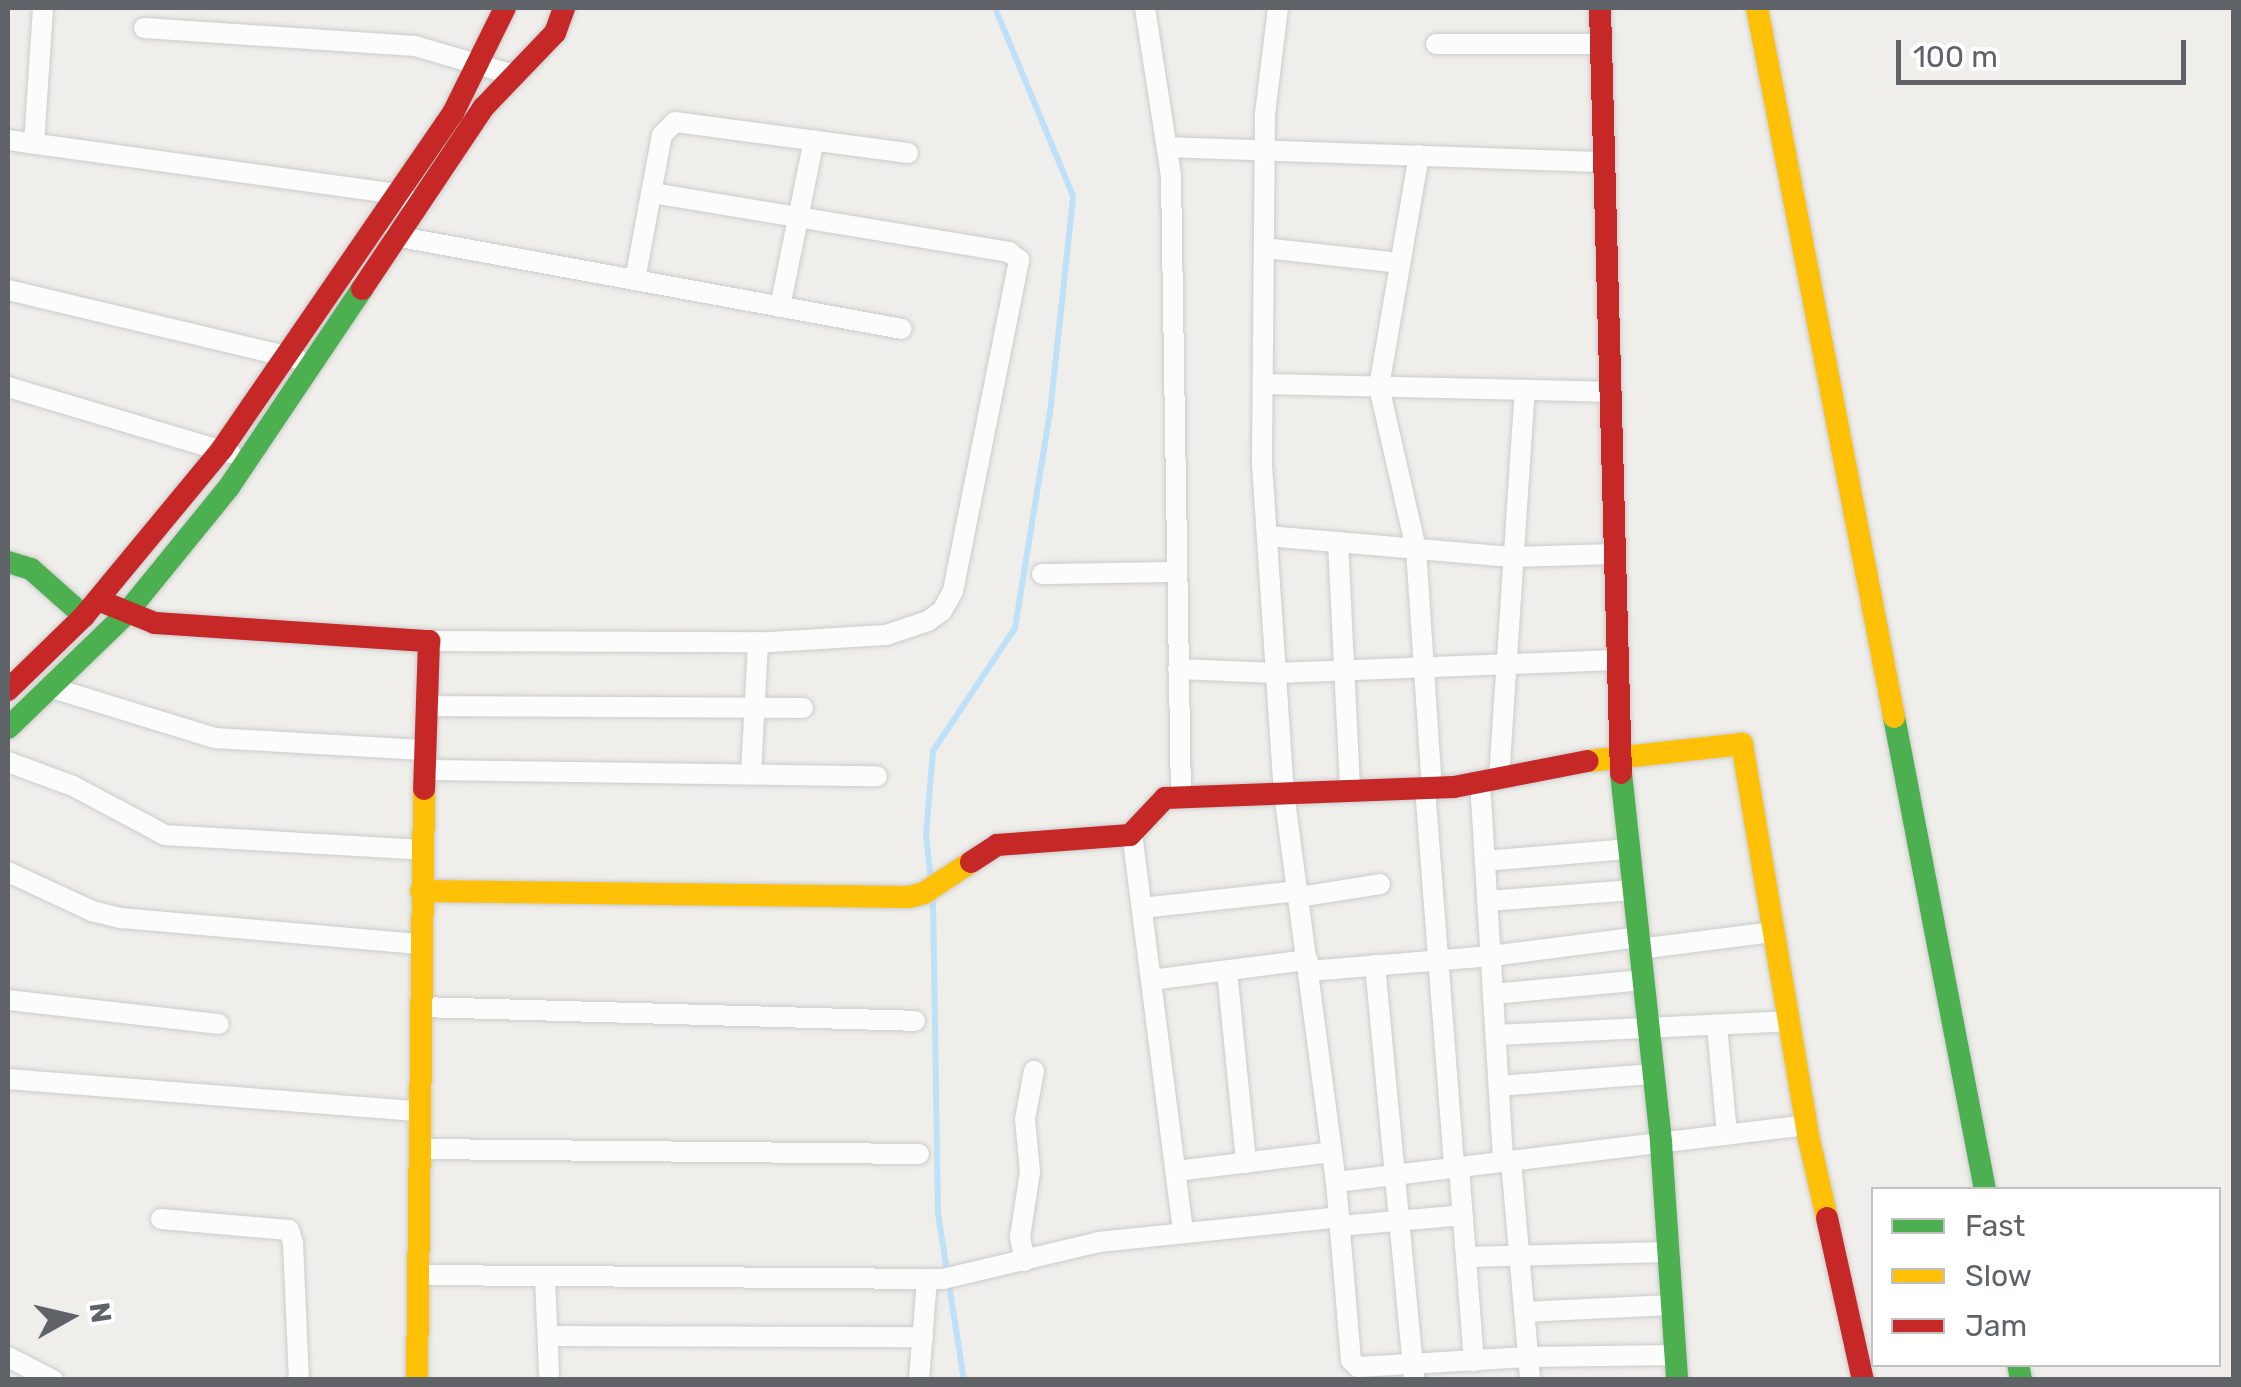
<!DOCTYPE html>
<style>
body{margin:0}
#map{position:relative;width:2241px;height:1387px;overflow:hidden;background:#efeeea;font-family:Rubik,sans-serif}
div>[style]{position:absolute}
.stream>*{height:6px;margin:-3px;padding:0 3px;transform-origin:3px;border-radius:3px;background:#bfe0f9}
.roads{filter:drop-shadow(0 0 2px #cbcccc) drop-shadow(0 0 2px #cbcccc)}
.street>*{height:20px;margin:-10px;padding:0 10px;transform-origin:10px;border-radius:10px;background:#fdfcfc}
.fast>*{height:22px;margin:-11px;padding:0 11px;transform-origin:11px;border-radius:11px;background:#4caf50}
.slow>*{height:22px;margin:-11px;padding:0 11px;transform-origin:11px;border-radius:11px;background:#ffc107}
.jam>*{height:22px;margin:-11px;padding:0 11px;transform-origin:11px;border-radius:11px;background:#c62828}
span{translate:-50% -50%;white-space:nowrap;text-align:center;line-height:1.15;-webkit-text-stroke:9px #fff;paint-order:stroke}
.frame{position:absolute;inset:0;border:10px solid #5f6368;pointer-events:none}
.legend{position:absolute;left:1871px;top:1187px;width:350px;height:180px;box-sizing:border-box;background:#fff;border:2px solid #bfc1c3;margin:0;padding:12px 18px;list-style:none;font-size:30px;color:#5f6368}
.legend li{display:flex;align-items:center;gap:20px;height:50px}
.legend b{width:50px;border:2px solid #bfc1c3}
.north{position:absolute;left:20px;top:1267px;width:100px;height:100px;-webkit-text-stroke:8px #fff;paint-order:stroke;rotate:82deg;font-size:28px;font-weight:700;line-height:40px;text-align:center;color:#5f6368}
.north::after{content:'';display:block;margin:auto;width:35px;height:45px;background:#5f6368;clip-path:polygon(50% 0,100% 100%,50% 72%,0 100%)}
.scale{position:absolute;left:1896px;top:40px;width:290px;height:45px;box-sizing:border-box;border:5px solid #5f6368;border-top:0;padding-left:12px;font-size:30px;line-height:35px;white-space:nowrap;color:#5f6368;-webkit-text-stroke:8px #fff;paint-order:stroke}
</style>
<div id="map">
<div class="stream">
<div style="left:931px;top:881px;width:46px;rotate:-96.2deg"></div>
<div style="left:926px;top:835px;width:84px;rotate:-85.2deg"></div>
<div style="left:933px;top:751px;width:148px;rotate:-56.3deg"></div>
<div style="left:1015px;top:628px;width:218px;rotate:-80.8deg"></div>
<div style="left:1050px;top:413px;width:218px;rotate:-83.9deg"></div>
<div style="left:1073px;top:196px;width:204px;rotate:-112.5deg"></div>
<div style="left:933px;top:898px;width:315px;rotate:89.1deg"></div>
<div style="left:938px;top:1213px;width:169px;rotate:81.2deg"></div>
</div>
<div class="roads">
<div class="street">
<div style="left:1145px;top:8px;width:170px;rotate:81.2deg"></div>
<div style="left:1171px;top:176px;width:621px;rotate:89.08deg"></div>
<div style="left:1278px;top:8px;width:107px;rotate:97deg"></div>
<div style="left:1265px;top:114px;width:350px;rotate:90.5deg"></div>
<div style="left:1262px;top:464px;width:330px;rotate:86.2deg"></div>
<div style="left:1284px;top:793px;width:392px;rotate:82.4deg"></div>
<div style="left:1336px;top:1182px;width:474px;rotate:-6.9deg"></div>
<div style="left:144px;top:28px;width:272px;rotate:3.8deg"></div>
<div style="left:415px;top:46px;width:103px;rotate:16.3deg"></div>
<div style="left:1436px;top:44px;width:165px"></div>
<div style="left:8px;top:140px;width:392px;rotate:7.9deg"></div>
<div style="left:396px;top:194px;width:12px;rotate:24deg"></div>
<div style="left:34px;top:144px;width:136px;rotate:-86.2deg"></div>
<div style="left:1167px;top:147px;width:437px;rotate:2deg"></div>
<div style="left:1419px;top:155px;width:235px;rotate:99.8deg"></div>
<div style="left:1379px;top:387px;width:166px;rotate:77.1deg"></div>
<div style="left:1416px;top:549px;width:240px;rotate:86.2deg"></div>
<div style="left:395px;top:236px;width:515px;rotate:10.39deg"></div>
<div style="left:1264px;top:248px;width:137px;rotate:6.3deg"></div>
<div style="left:635px;top:280px;width:147px;rotate:-79.5deg"></div>
<div style="left:662px;top:135px;width:18px;rotate:-45deg"></div>
<div style="left:675px;top:122px;width:235px;rotate:7.6deg"></div>
<div style="left:8px;top:290px;width:297px;rotate:13.4deg"></div>
<div style="left:780px;top:307px;width:170px;rotate:-78.5deg"></div>
<div style="left:1263px;top:384px;width:347px;rotate:1.3deg"></div>
<div style="left:8px;top:387px;width:232px;rotate:16.6deg"></div>
<div style="left:1267px;top:536px;width:245px;rotate:4.9deg"></div>
<div style="left:1511px;top:557px;width:103px;rotate:-1.7deg"></div>
<div style="left:1338px;top:542px;width:249px;rotate:87.2deg"></div>
<div style="left:1042px;top:574px;width:134px;rotate:-0.9deg"></div>
<div style="left:429px;top:641px;width:341px;rotate:0.2deg"></div>
<div style="left:770px;top:642px;width:116px;rotate:-3.5deg"></div>
<div style="left:886px;top:635px;width:44px;rotate:-18.4deg"></div>
<div style="left:928px;top:621px;width:17px;rotate:-36deg"></div>
<div style="left:942px;top:611px;width:23px;rotate:-61deg"></div>
<div style="left:953px;top:591px;width:338px;rotate:-78.7deg"></div>
<div style="left:1019px;top:260px;width:13px;rotate:-141deg"></div>
<div style="left:1009px;top:252px;width:363px;rotate:-170.6deg"></div>
<div style="left:1178px;top:669px;width:98px;rotate:2.3deg"></div>
<div style="left:1276px;top:673px;width:341px;rotate:-2.2deg"></div>
<div style="left:52px;top:688px;width:170px;rotate:17.1deg"></div>
<div style="left:215px;top:738px;width:211px;rotate:3.3deg"></div>
<div style="left:427px;top:706px;width:376px;rotate:0.3deg"></div>
<div style="left:8px;top:762px;width:69px;rotate:20.3deg"></div>
<div style="left:73px;top:786px;width:104px;rotate:28deg"></div>
<div style="left:165px;top:835px;width:257px;rotate:3.3deg"></div>
<div style="left:425px;top:770px;width:452px;rotate:0.8deg"></div>
<div style="left:751px;top:773px;width:131px;rotate:-86.9deg"></div>
<div style="left:1499px;top:778px;width:389px;rotate:-86.2deg"></div>
<div style="left:1480px;top:782px;width:381px;rotate:86.5deg"></div>
<div style="left:1425px;top:788px;width:381px;rotate:85.6deg"></div>
<div style="left:1132px;top:833px;width:403px;rotate:82.7deg"></div>
<div style="left:1485px;top:861px;width:144px;rotate:-4.8deg"></div>
<div style="left:8px;top:872px;width:93px;rotate:24.9deg"></div>
<div style="left:92px;top:911px;width:30px;rotate:14deg"></div>
<div style="left:121px;top:918px;width:300px;rotate:5deg"></div>
<div style="left:1299px;top:897px;width:82px;rotate:-9.1deg"></div>
<div style="left:1487px;top:901px;width:147px;rotate:-4.3deg"></div>
<div style="left:1142px;top:908px;width:157px;rotate:-6.2deg"></div>
<div style="left:1639px;top:949px;width:136px;rotate:-7.2deg"></div>
<div style="left:1375px;top:965px;width:417px;rotate:84.6deg"></div>
<div style="left:1227px;top:971px;width:193px;rotate:84.3deg"></div>
<div style="left:1309px;top:971px;width:183px;rotate:-4.7deg"></div>
<div style="left:1491px;top:956px;width:149px;rotate:-7.3deg"></div>
<div style="left:1151px;top:980px;width:158px;rotate:-7.3deg"></div>
<div style="left:1493px;top:994px;width:151px;rotate:-5.3deg"></div>
<div style="left:8px;top:1000px;width:212px;rotate:6.5deg"></div>
<div style="left:420px;top:1007px;width:495px;rotate:1.6deg"></div>
<div style="left:1717px;top:1025px;width:110px;rotate:84.8deg"></div>
<div style="left:1496px;top:1035px;width:293px;rotate:-2.7deg"></div>
<div style="left:8px;top:1079px;width:412px;rotate:4.5deg"></div>
<div style="left:1499px;top:1086px;width:154px;rotate:-4.5deg"></div>
<div style="left:419px;top:1149px;width:500px;rotate:0.57deg"></div>
<div style="left:1511px;top:1161px;width:220px;rotate:85deg"></div>
<div style="left:1459px;top:1167px;width:195px;rotate:85.6deg"></div>
<div style="left:1176px;top:1171px;width:157px;rotate:-6.9deg"></div>
<div style="left:1336px;top:1182px;width:179px;rotate:85.2deg"></div>
<div style="left:1351px;top:1360px;width:10px;rotate:45deg"></div>
<div style="left:1358px;top:1367px;width:170px;rotate:-3.4deg"></div>
<div style="left:1528px;top:1357px;width:148px;rotate:-0.8deg"></div>
<div style="left:161px;top:1219px;width:128px;rotate:4.9deg"></div>
<div style="left:289px;top:1230px;width:14px;rotate:73deg"></div>
<div style="left:293px;top:1243px;width:137px;rotate:87.5deg"></div>
<div style="left:1340px;top:1226px;width:123px;rotate:-5.1deg"></div>
<div style="left:1466px;top:1257px;width:202px;rotate:-1.4deg"></div>
<div style="left:1025px;top:1261px;width:25px;rotate:-102deg"></div>
<div style="left:1020px;top:1237px;width:66px;rotate:-81.3deg"></div>
<div style="left:1030px;top:1172px;width:53px;rotate:-95.4deg"></div>
<div style="left:1025px;top:1119px;width:49px;rotate:-79.4deg"></div>
<div style="left:418px;top:1275px;width:525px;rotate:0.44deg"></div>
<div style="left:943px;top:1279px;width:160px;rotate:-13.3deg"></div>
<div style="left:1099px;top:1242px;width:241px;rotate:-5.9deg"></div>
<div style="left:545px;top:1277px;width:97px;rotate:87.6deg"></div>
<div style="left:1524px;top:1312px;width:148px;rotate:-2.7deg"></div>
<div style="left:548px;top:1336px;width:375px;rotate:0.2deg"></div>
<div style="left:8px;top:1357px;width:51px;rotate:27.1deg"></div>
<div style="left:919px;top:1380px;width:101px;rotate:-85.5deg"></div>
</div>
<div class="fast">
<div style="left:8px;top:562px;width:24px;rotate:17deg"></div>
<div style="left:31px;top:569px;width:71px;rotate:41.6deg"></div>
<div style="left:1894px;top:717px;width:482px;rotate:79.1deg"></div>
<div style="left:8px;top:728px;width:163px;rotate:-44deg"></div>
<div style="left:125px;top:615px;width:165px;rotate:-50.9deg"></div>
<div style="left:229px;top:487px;width:239px;rotate:-56.1deg"></div>
<div style="left:1621px;top:773px;width:372px;rotate:83.8deg"></div>
<div style="left:1661px;top:1143px;width:238px;rotate:86.1deg"></div>
<div style="left:2018px;top:1364px;width:16px;rotate:79deg"></div>
</div>
<div class="slow">
<div style="left:1757px;top:8px;width:722px;rotate:79.06deg"></div>
<div style="left:1588px;top:761px;width:155px;rotate:-6.3deg"></div>
<div style="left:1742px;top:744px;width:397px;rotate:80.4deg"></div>
<div style="left:1808px;top:1135px;width:85px;rotate:77.1deg"></div>
<div style="left:421px;top:891px;width:488px;rotate:0.7deg"></div>
<div style="left:909px;top:897px;width:16px;rotate:-15deg"></div>
<div style="left:924px;top:893px;width:56px;rotate:-33.4deg"></div>
<div style="left:417px;top:1380px;width:591px;rotate:-89.32deg"></div>
</div>
<div class="jam">
<div style="left:1600px;top:8px;width:765px;rotate:88.43deg"></div>
<div style="left:362px;top:289px;width:218px;rotate:-56.2deg"></div>
<div style="left:483px;top:108px;width:104px;rotate:-46.2deg"></div>
<div style="left:555px;top:33px;width:27px;rotate:-70deg"></div>
<div style="left:98px;top:600px;width:61px;rotate:22deg"></div>
<div style="left:155px;top:623px;width:275px;rotate:3.8deg"></div>
<div style="left:429px;top:641px;width:148px;rotate:91.9deg"></div>
<div style="left:8px;top:690px;width:106px;rotate:-44.2deg"></div>
<div style="left:84px;top:616px;width:217px;rotate:-50.4deg"></div>
<div style="left:222px;top:449px;width:408px;rotate:-55.5deg"></div>
<div style="left:453px;top:113px;width:117px;rotate:-63.7deg"></div>
<div style="left:971px;top:862px;width:31px;rotate:-33deg"></div>
<div style="left:997px;top:845px;width:133px;rotate:-4.3deg"></div>
<div style="left:1130px;top:835px;width:51px;rotate:-46.6deg"></div>
<div style="left:1165px;top:798px;width:289px;rotate:-2.2deg"></div>
<div style="left:1454px;top:787px;width:136px;rotate:-11deg"></div>
<div style="left:1827px;top:1218px;width:166px;rotate:77.5deg"></div>
</div>
</div>
<div class="frame"></div>
<ul class="legend">
<li><b style="height:12px;background:#4caf50"></b>Fast</li>
<li><b style="height:12px;background:#ffc107"></b>Slow</li>
<li><b style="height:12px;background:#c62828"></b>Jam</li>
</ul>
<div class="north">N</div>
<div class="scale">100 m</div>
</div>
